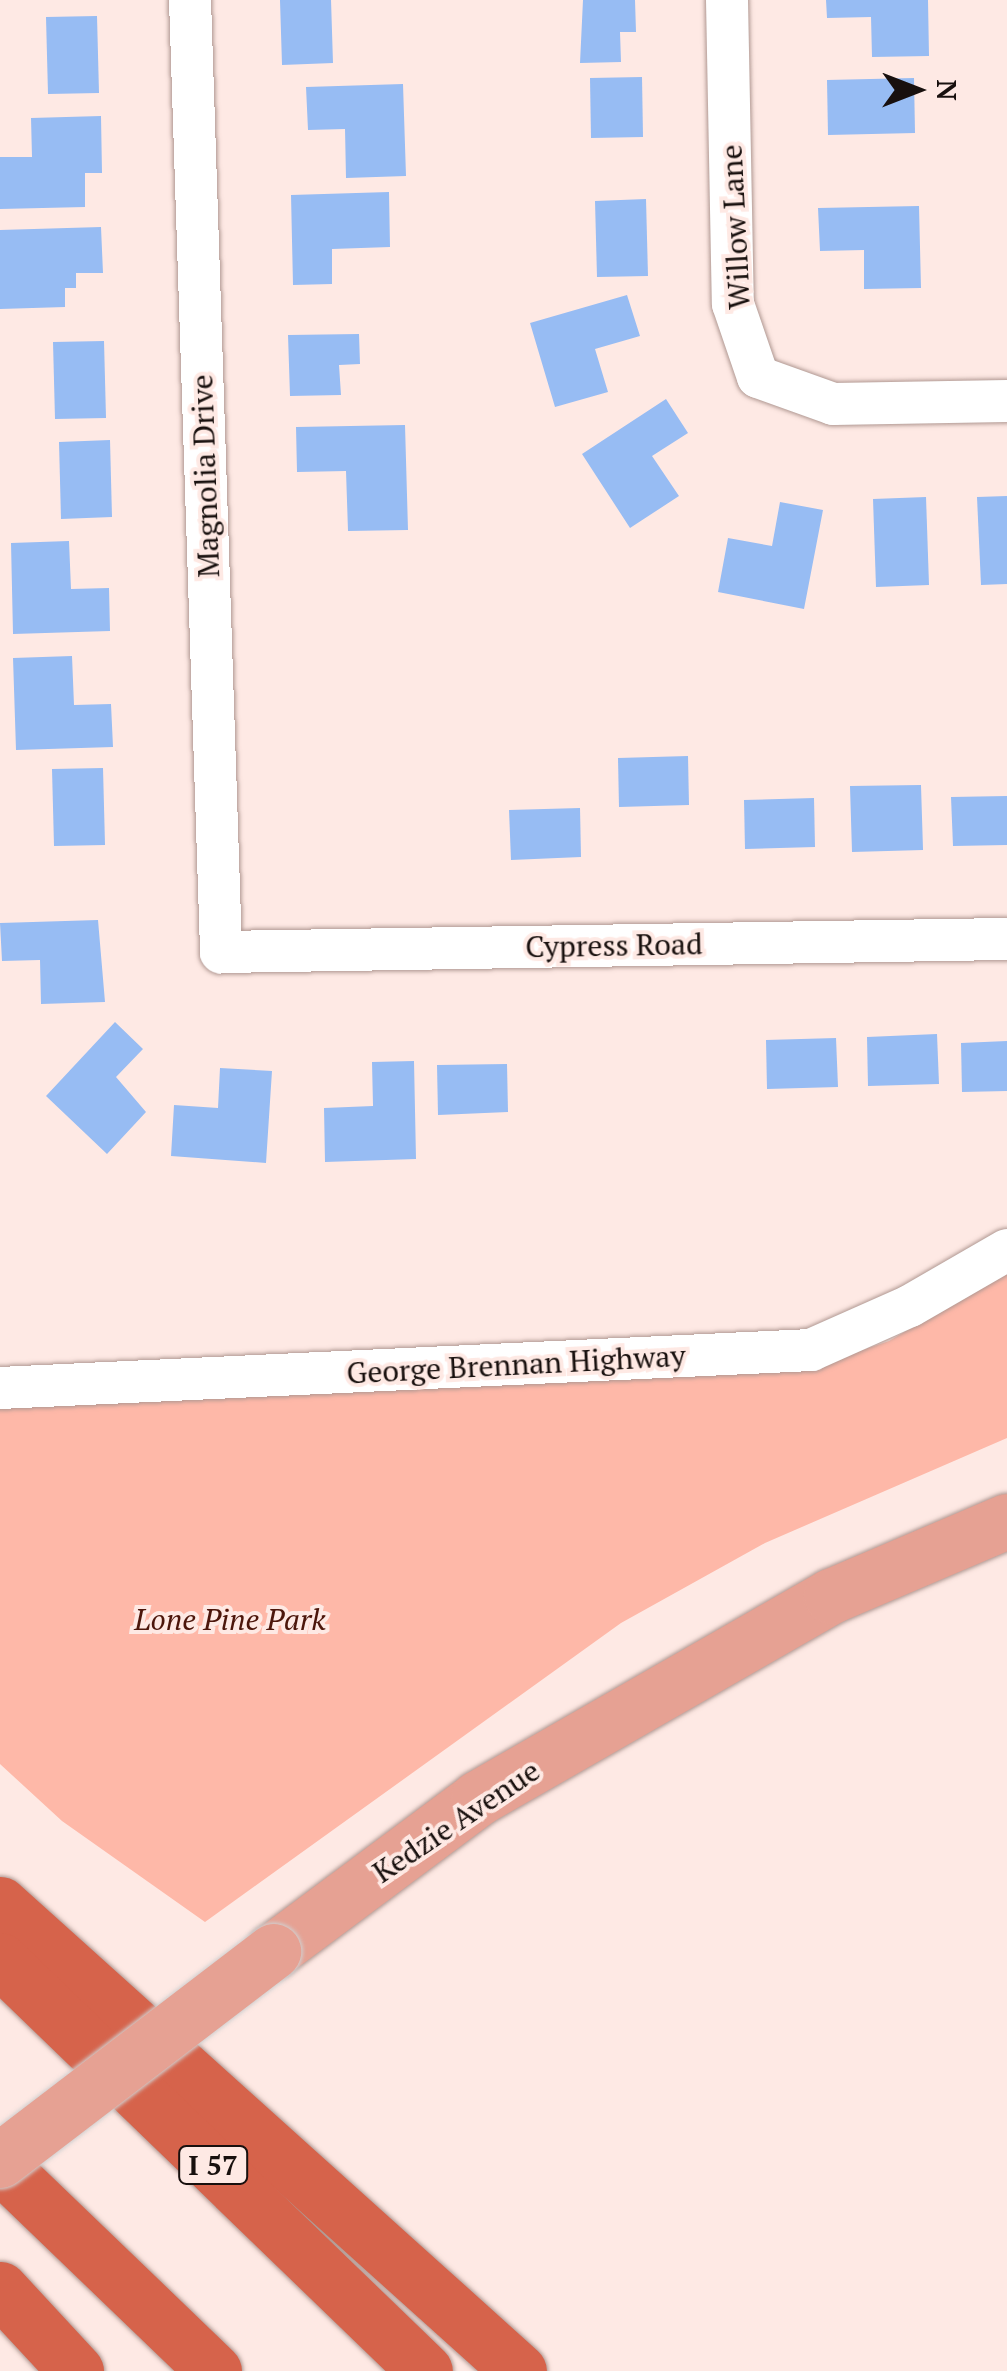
<!DOCTYPE html>
<style>
body{margin:0}
#map{position:relative;width:1007px;height:2371px;overflow:hidden;background:#fee9e4;font-family:"PT Serif",serif}
div>[style]{position:absolute}
.green>*{inset:0;background:#feb8a8}
.building>*{inset:0;background:#97bcf3}
.roads{filter:drop-shadow(0 0 2px #b09892) drop-shadow(0 0 2px #b09892)}
.minor>*{height:42px;margin:-21px;padding:0 21px;transform-origin:21px;border-radius:21px;background:#fff}
.major>*{height:55px;margin:-27.5px;padding:0 27.5px;transform-origin:27.5px;border-radius:27.5px;background:#e6a193}
.highway>*{height:55px;margin:-27.5px;padding:0 27.5px;transform-origin:27.5px;border-radius:27.5px;background:#d6634b}
.bridges{filter:drop-shadow(0 0 2px #d1cfcf) drop-shadow(0 0 2px #d1cfcf)}
.major-bridge>*{height:55px;margin:-27.5px;padding:0 27.5px;transform-origin:27.5px;border-radius:27.5px;background:#e6a193}
span{translate:-50% -50%;white-space:nowrap;text-align:center;line-height:1.15;-webkit-text-stroke:8px #fee9e4;paint-order:stroke}
.shield-label span{padding:2px 8px;background:#fee9e4;border:2px solid;border-radius:8px;-webkit-text-stroke-width:0}
.shield-label{font-size:28px;color:#18100e;font-weight:700}
.street-label{font-size:30px;color:#18100e}
.park-label{font-size:30px;color:#4c160b;font-style:italic}
.north{position:absolute;left:867px;top:40px;width:100px;height:100px;-webkit-text-stroke:8px #fee9e4;paint-order:stroke;rotate:90deg;font-size:28px;font-weight:700;line-height:40px;text-align:center;color:#18100e}
.north::after{content:'';display:block;margin:auto;width:35px;height:45px;background:#18100e;clip-path:polygon(50% 0,100% 100%,50% 72%,0 100%)}
</style>
<div id="map">
<div class="green">
<div style="clip-path:polygon(1007px 1272px,1007px 1438px,765px 1543px,621px 1623px,205px 1922px,62px 1821px,0 1764px,0 1393px,821px 1364px,889px 1341px)"></div>
</div>
<div class="building">
<div style="clip-path:polygon(280px 0,331px 0,333px 63px,282px 65px)"></div>
<div style="clip-path:polygon(583px 0,635px 0,636px 32px,620px 32px,621px 62px,580px 63px)"></div>
<div style="clip-path:polygon(826px 0,928px 0,929px 56px,872px 57px,871px 17px,827px 18px)"></div>
<div style="clip-path:polygon(97px 16px,99px 93px,48px 94px,46px 17px)"></div>
<div style="clip-path:polygon(642px 77px,643px 137px,591px 138px,590px 78px)"></div>
<div style="clip-path:polygon(914px 78px,915px 133px,828px 135px,827px 80px)"></div>
<div style="clip-path:polygon(403px 84px,406px 176px,346px 178px,345px 129px,308px 130px,306px 87px)"></div>
<div style="clip-path:polygon(101px 116px,102px 173px,85px 173px,85px 207px,0 209px,0 157px,32px 157px,31px 118px)"></div>
<div style="clip-path:polygon(389px 192px,390px 247px,332px 249px,332px 284px,293px 285px,291px 195px)"></div>
<div style="clip-path:polygon(646px 199px,648px 276px,597px 277px,595px 201px)"></div>
<div style="clip-path:polygon(919px 206px,921px 288px,864px 289px,864px 250px,820px 251px,818px 208px)"></div>
<div style="clip-path:polygon(101px 227px,103px 273px,76px 273px,76px 288px,65px 288px,65px 307px,0 309px,0 230px)"></div>
<div style="clip-path:polygon(627px 295px,640px 336px,595px 349px,608px 392px,555px 407px,530px 323px)"></div>
<div style="clip-path:polygon(359px 334px,360px 364px,339px 365px,341px 395px,290px 396px,288px 335px)"></div>
<div style="clip-path:polygon(104px 341px,106px 418px,55px 419px,53px 342px)"></div>
<div style="clip-path:polygon(666px 399px,688px 433px,652px 456px,679px 496px,630px 528px,582px 454px)"></div>
<div style="clip-path:polygon(405px 425px,408px 530px,348px 531px,346px 471px,297px 472px,296px 427px)"></div>
<div style="clip-path:polygon(110px 440px,112px 517px,61px 519px,59px 442px)"></div>
<div style="clip-path:polygon(1007px 496px,1007px 584px,981px 585px,977px 497px)"></div>
<div style="clip-path:polygon(926px 497px,929px 585px,876px 587px,873px 499px)"></div>
<div style="clip-path:polygon(780px 502px,823px 510px,804px 609px,718px 592px,728px 538px,772px 546px)"></div>
<div style="clip-path:polygon(69px 541px,71px 589px,109px 588px,110px 631px,13px 634px,11px 543px)"></div>
<div style="clip-path:polygon(72px 656px,74px 705px,111px 704px,113px 747px,16px 750px,13px 658px)"></div>
<div style="clip-path:polygon(688px 756px,689px 805px,619px 807px,618px 758px)"></div>
<div style="clip-path:polygon(103px 768px,105px 845px,54px 846px,52px 769px)"></div>
<div style="clip-path:polygon(921px 785px,923px 850px,852px 852px,850px 786px)"></div>
<div style="clip-path:polygon(1007px 796px,1007px 845px,953px 846px,951px 797px)"></div>
<div style="clip-path:polygon(814px 798px,815px 847px,745px 849px,744px 800px)"></div>
<div style="clip-path:polygon(580px 808px,581px 857px,511px 860px,509px 810px)"></div>
<div style="clip-path:polygon(98px 920px,105px 1002px,41px 1004px,40px 960px,2px 961px,0 923px)"></div>
<div style="clip-path:polygon(115px 1022px,143px 1049px,116px 1077px,146px 1112px,107px 1154px,46px 1096px)"></div>
<div style="clip-path:polygon(937px 1034px,939px 1084px,868px 1086px,867px 1037px)"></div>
<div style="clip-path:polygon(836px 1038px,838px 1087px,767px 1089px,766px 1040px)"></div>
<div style="clip-path:polygon(1007px 1041px,1007px 1091px,962px 1092px,961px 1043px)"></div>
<div style="clip-path:polygon(414px 1061px,416px 1159px,325px 1162px,324px 1108px,373px 1106px,372px 1062px)"></div>
<div style="clip-path:polygon(507px 1064px,508px 1112px,438px 1115px,437px 1065px)"></div>
<div style="clip-path:polygon(220px 1068px,272px 1071px,266px 1163px,171px 1156px,174px 1105px,218px 1108px)"></div>
</div>
<div class="roads">
<div class="minor">
<div style="left:190px;top:0;width:953px;rotate:88.13deg"></div>
<div style="left:221px;top:952px;width:786px;rotate:-0.95deg"></div>
<div style="left:727px;top:0;width:304px;rotate:88.9deg"></div>
<div style="left:733px;top:304px;width:77px;rotate:71.1deg"></div>
<div style="left:758px;top:377px;width:80px;rotate:19.8deg"></div>
<div style="left:833px;top:404px;width:174px;rotate:-1deg"></div>
<div style="left:0;top:1388px;width:812px;rotate:-2.68deg"></div>
<div style="left:811px;top:1350px;width:108px;rotate:-24deg"></div>
<div style="left:910px;top:1306px;width:112px;rotate:-30deg"></div>
</div>
<div class="major">
<div style="left:273px;top:1951px;width:256px;rotate:-36.7deg"></div>
<div style="left:478px;top:1798px;width:407px;rotate:-29.8deg"></div>
<div style="left:831px;top:1596px;width:191px;rotate:-23.1deg"></div>
</div>
<div class="highway">
<div style="left:0;top:1904px;width:698px;rotate:41.98deg"></div>
<div style="left:0;top:1960px;width:591px;rotate:44.04deg"></div>
<div style="left:0;top:2165px;width:297px;rotate:43.9deg"></div>
<div style="left:0;top:2289px;width:112px;rotate:47.2deg"></div>
</div>
</div>
<div class="bridges">
<div class="major-bridge">
<div style="left:0;top:2160px;width:344px;rotate:-37.4deg"></div>
</div>
</div>
<div class="shield-label">
<span style="left:213px;top:2165px">I 57</span>
</div>
<div class="street-label">
<span style="left:735px;top:227px;rotate:-93deg">Willow Lane</span>
<span style="left:205px;top:476px;rotate:-92deg">Magnolia Drive</span>
<span style="left:614px;top:945px;rotate:-1deg">Cypress Road</span>
<span style="left:516px;top:1364px;rotate:-3deg">George Brennan Highway</span>
<span style="left:456px;top:1821px;rotate:-34deg">Kedzie Avenue</span>
</div>
<div class="park-label">
<span style="left:230px;top:1619px">Lone Pine Park</span>
</div>
<div class="north">N</div>
</div>
